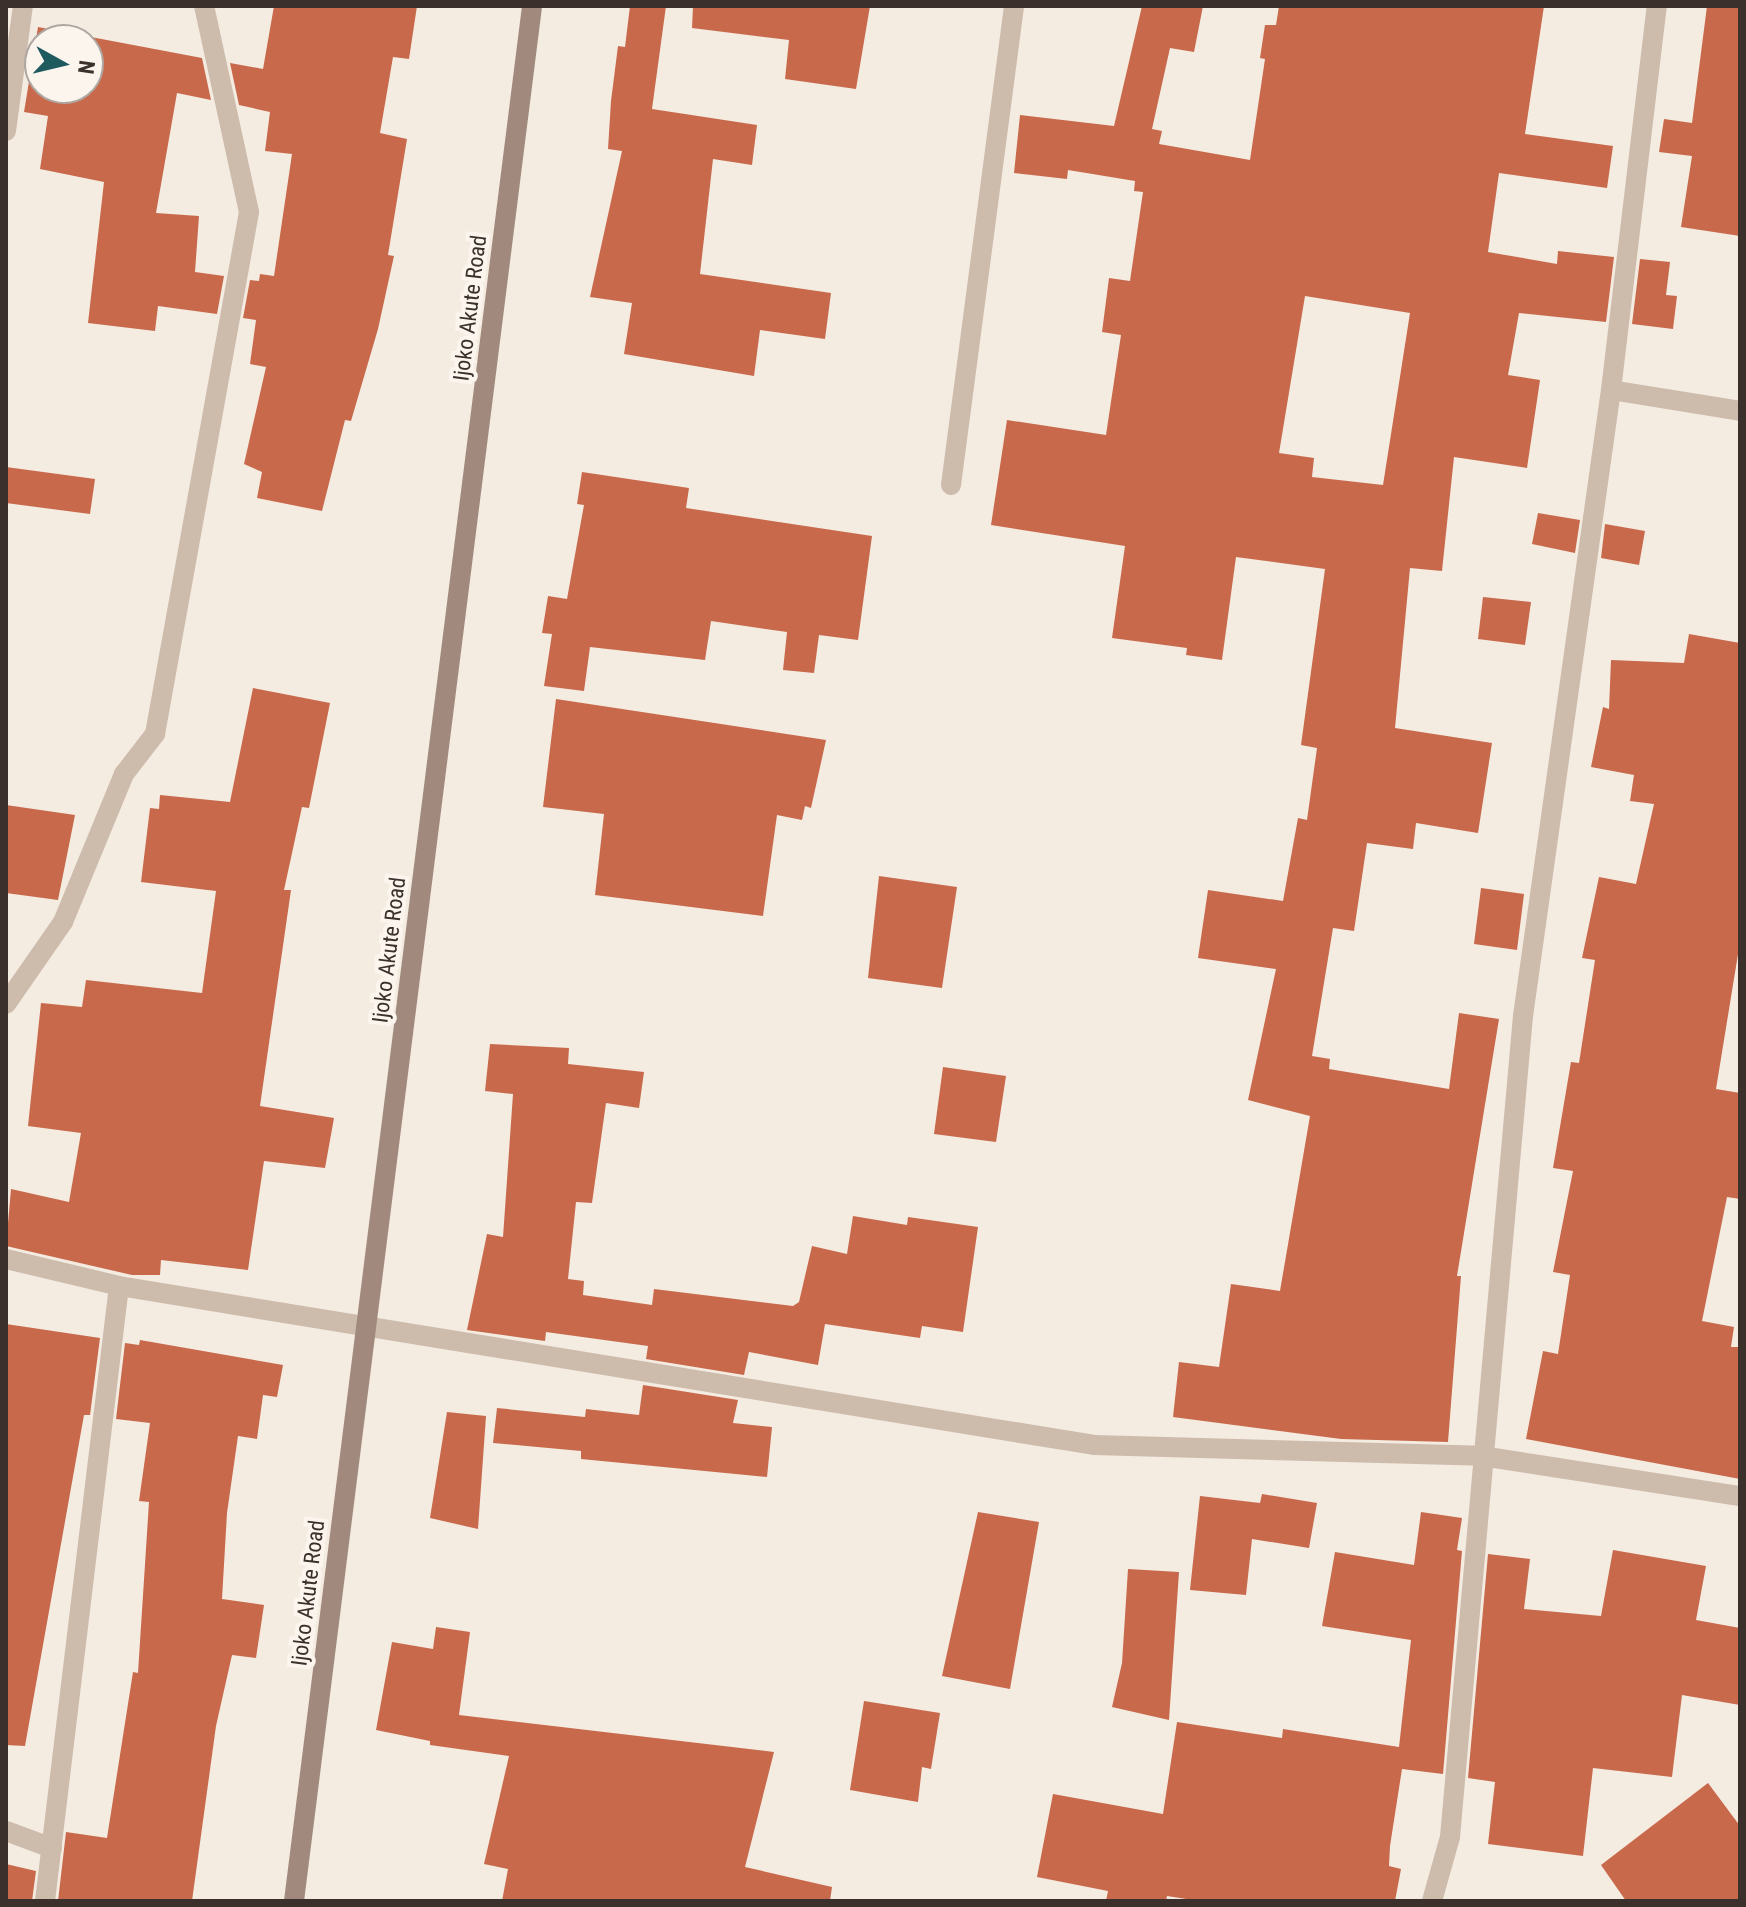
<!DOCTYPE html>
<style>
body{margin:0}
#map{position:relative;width:1746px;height:1907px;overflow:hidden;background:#f4ebe1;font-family:"Roboto Condensed",sans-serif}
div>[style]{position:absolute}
.building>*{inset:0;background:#c8694b}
.minor>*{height:20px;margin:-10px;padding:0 10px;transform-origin:10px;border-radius:10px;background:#cdbbac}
.secondary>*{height:20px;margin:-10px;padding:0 10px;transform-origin:10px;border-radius:10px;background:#a18a7d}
span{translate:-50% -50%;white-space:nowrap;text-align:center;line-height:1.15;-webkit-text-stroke:8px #fbf5ee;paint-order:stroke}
.street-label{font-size:22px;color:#3b302b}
.frame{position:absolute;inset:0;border:8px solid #3b302b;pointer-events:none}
.north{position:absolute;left:24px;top:24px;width:80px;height:80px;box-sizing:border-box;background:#fbf5ee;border:2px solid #aea6a0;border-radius:50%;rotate:98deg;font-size:22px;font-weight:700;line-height:32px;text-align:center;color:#3b302b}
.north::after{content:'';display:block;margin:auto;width:28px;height:36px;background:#1f5a5e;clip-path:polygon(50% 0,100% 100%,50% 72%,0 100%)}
</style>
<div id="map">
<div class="building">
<div style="clip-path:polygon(274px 6px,417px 6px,409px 59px,393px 57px,380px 133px,407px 139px,388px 255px,394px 256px,378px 329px,351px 421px,345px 420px,322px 511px,257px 498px,262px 472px,244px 464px,266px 367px,250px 364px,256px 320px,243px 318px,250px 280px,259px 281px,260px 274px,274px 276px,292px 154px,265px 151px,270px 112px,239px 105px,230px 63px,263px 69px)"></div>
<div style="clip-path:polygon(630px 6px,666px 6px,652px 109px,757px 125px,752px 165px,713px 159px,700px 274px,831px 293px,825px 339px,760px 330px,754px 376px,624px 354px,632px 303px,590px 297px,622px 151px,608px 149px,611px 101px,618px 46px,625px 47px)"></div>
<div style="clip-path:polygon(693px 6px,870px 6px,856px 89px,785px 79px,789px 40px,692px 28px)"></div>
<div style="clip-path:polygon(evenodd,1142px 6px,1203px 6px,1194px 52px,1170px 48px,1152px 129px,1162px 131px,1159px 144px,1250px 160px,1265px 59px,1260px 58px,1265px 25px,1276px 25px,1279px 6px,1544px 6px,1525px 134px,1613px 146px,1607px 188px,1499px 173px,1488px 252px,1557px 264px,1558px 251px,1614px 257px,1606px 322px,1519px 313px,1508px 375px,1540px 380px,1527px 468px,1454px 457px,1442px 571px,1410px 568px,1395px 728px,1492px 743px,1478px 833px,1416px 823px,1413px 849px,1367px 843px,1354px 931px,1333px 928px,1312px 1056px,1330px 1059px,1329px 1069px,1449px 1089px,1459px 1013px,1499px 1019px,1457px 1276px,1461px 1276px,1448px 1442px,1341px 1439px,1173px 1417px,1179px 1362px,1219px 1367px,1231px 1284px,1280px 1291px,1310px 1116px,1248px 1100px,1276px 969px,1198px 958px,1208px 890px,1283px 901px,1298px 818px,1307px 820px,1317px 748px,1301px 745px,1325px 569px,1236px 557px,1222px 660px,1186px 655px,1187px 648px,1112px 638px,1125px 546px,991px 525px,1007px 420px,1106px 435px,1121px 335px,1102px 332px,1109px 278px,1130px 281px,1143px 192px,1134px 191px,1135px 181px,1068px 170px,1067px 179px,1014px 173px,1020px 115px,1114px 126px,1142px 6px,1305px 296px,1410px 313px,1383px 485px,1312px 477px,1314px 458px,1279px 453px,1305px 296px)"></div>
<div style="clip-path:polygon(1707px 6px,1740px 6px,1740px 236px,1681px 227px,1692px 156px,1659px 152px,1664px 119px,1692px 123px)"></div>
<div style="clip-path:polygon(evenodd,38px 27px,202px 58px,211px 100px,177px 93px,156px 213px,199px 216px,195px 272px,224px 276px,217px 314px,158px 306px,155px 331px,88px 323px,104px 182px,40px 169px,48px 116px,24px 112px,38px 27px,40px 40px,88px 40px,88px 88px,40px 88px,40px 40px)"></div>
<div style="clip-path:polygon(1640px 259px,1670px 262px,1666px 295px,1677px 296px,1673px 329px,1632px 324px)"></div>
<div style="clip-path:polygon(6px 467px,95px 479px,90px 514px,6px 503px)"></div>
<div style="clip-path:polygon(582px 472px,689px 488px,686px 508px,872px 536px,858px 640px,819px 635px,814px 673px,783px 670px,787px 632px,711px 621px,705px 660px,590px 647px,584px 691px,544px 686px,552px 634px,542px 633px,548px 596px,567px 599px,584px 505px,577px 504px)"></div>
<div style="clip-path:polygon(1538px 513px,1580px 520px,1575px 553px,1532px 544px)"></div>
<div style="clip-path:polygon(1605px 524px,1645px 531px,1639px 565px,1601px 558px)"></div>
<div style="clip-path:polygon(1483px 597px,1531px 602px,1525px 645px,1478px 639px)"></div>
<div style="clip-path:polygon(1689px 634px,1740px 643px,1740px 942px,1716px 1089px,1740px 1093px,1740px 1199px,1727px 1197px,1702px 1321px,1734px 1327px,1731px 1347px,1740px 1347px,1740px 1479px,1526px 1439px,1543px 1351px,1558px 1354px,1570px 1275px,1553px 1272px,1573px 1171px,1553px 1168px,1571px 1062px,1579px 1063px,1595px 960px,1582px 958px,1599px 877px,1636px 884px,1654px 804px,1630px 801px,1634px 775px,1591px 767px,1603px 707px,1609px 709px,1611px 660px,1684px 663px)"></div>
<div style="clip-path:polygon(253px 688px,330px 703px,309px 808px,302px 807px,284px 890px,291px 890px,260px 1106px,334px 1118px,325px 1168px,264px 1161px,248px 1270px,161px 1260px,160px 1275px,132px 1275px,6px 1246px,11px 1189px,69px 1202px,81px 1133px,28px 1126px,41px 1003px,82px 1007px,86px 980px,202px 993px,216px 891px,141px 882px,150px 808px,159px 809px,160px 795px,230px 802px)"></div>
<div style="clip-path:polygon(556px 699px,826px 740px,811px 808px,805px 806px,802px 820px,777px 815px,763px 916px,595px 895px,604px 814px,543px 807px)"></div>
<div style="clip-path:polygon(6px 805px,75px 815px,58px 900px,6px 893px)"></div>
<div style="clip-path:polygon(879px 876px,957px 887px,942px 988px,868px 978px)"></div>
<div style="clip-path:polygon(1481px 888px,1524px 894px,1517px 950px,1474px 944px)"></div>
<div style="clip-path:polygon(490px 1044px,569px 1048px,568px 1064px,644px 1072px,639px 1108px,606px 1103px,592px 1203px,576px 1202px,568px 1279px,584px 1281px,583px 1295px,652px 1305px,654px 1289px,793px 1306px,799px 1302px,812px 1246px,847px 1254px,853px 1216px,907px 1225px,908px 1217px,978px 1227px,963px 1332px,922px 1326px,920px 1338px,825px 1324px,818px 1365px,749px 1352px,744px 1375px,646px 1359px,648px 1346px,546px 1332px,545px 1341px,467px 1330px,487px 1234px,503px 1237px,513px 1094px,485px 1091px)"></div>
<div style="clip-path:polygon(943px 1067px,1006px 1076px,996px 1142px,934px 1134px)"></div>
<div style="clip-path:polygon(6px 1324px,100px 1338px,90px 1415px,84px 1415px,25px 1746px,6px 1745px)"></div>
<div style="clip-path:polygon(140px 1340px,283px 1365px,277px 1397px,263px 1395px,257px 1439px,238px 1436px,227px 1513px,222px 1599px,264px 1605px,256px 1658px,232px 1655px,216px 1726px,192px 1901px,58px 1901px,66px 1832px,107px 1838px,133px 1672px,138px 1673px,149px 1502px,139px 1501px,150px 1423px,116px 1419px,125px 1343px,139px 1345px)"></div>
<div style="clip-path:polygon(643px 1385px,738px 1400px,733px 1423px,772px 1427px,767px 1477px,581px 1459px,581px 1451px,493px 1443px,497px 1408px,585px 1417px,586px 1409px,639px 1415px)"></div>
<div style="clip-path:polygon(447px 1412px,486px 1416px,478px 1529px,430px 1518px)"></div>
<div style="clip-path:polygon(1262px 1494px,1317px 1503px,1309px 1548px,1252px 1539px,1246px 1595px,1190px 1590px,1200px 1496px,1260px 1503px)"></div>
<div style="clip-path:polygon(978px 1512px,1039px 1522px,1010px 1689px,942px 1676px)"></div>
<div style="clip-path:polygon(1421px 1512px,1462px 1518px,1457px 1550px,1462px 1551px,1443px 1774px,1402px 1769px,1390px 1846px,1389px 1866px,1401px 1869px,1395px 1901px,1199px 1901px,1167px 1896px,1166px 1901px,1106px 1901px,1108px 1891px,1037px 1877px,1053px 1794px,1163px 1814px,1177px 1722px,1282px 1738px,1283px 1729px,1399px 1747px,1411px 1640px,1322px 1626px,1335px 1552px,1414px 1565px)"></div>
<div style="clip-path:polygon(1613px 1550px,1706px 1566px,1696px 1620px,1740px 1628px,1740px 1705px,1682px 1695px,1672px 1777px,1593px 1768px,1583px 1856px,1488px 1844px,1495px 1782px,1468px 1778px,1488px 1554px,1530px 1559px,1524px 1609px,1601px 1616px)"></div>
<div style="clip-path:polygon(1128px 1569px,1179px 1572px,1169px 1720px,1112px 1707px,1122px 1663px)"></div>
<div style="clip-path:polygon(436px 1627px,470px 1632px,459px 1715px,774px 1752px,745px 1867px,832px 1887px,830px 1901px,502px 1901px,508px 1869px,484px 1864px,509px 1756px,430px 1745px,430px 1741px,376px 1730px,392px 1642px,433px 1649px)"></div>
<div style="clip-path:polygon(864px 1701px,940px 1713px,931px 1769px,922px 1767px,918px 1802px,850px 1790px)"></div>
<div style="clip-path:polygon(1708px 1783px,1740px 1826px,1740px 1901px,1626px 1901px,1601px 1865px)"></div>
<div style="clip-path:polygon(6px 1864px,36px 1871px,32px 1901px,6px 1901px)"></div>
</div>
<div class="minor">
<div style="left:6px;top:131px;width:126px;rotate:-82.3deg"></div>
<div style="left:1611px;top:390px;width:131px;rotate:9.2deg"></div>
<div style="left:951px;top:485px;width:483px;rotate:-82.5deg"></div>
<div style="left:6px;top:1004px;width:100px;rotate:-55.2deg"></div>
<div style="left:63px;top:922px;width:160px;rotate:-67.6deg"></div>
<div style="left:124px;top:774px;width:51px;rotate:-52.2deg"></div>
<div style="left:155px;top:734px;width:530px;rotate:-79.79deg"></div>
<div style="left:249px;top:212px;width:211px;rotate:-102.3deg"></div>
<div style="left:6px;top:1259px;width:116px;rotate:13.4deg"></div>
<div style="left:119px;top:1286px;width:988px;rotate:9.26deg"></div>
<div style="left:1094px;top:1445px;width:387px;rotate:1.6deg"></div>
<div style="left:1481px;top:1456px;width:262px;rotate:8.8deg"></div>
<div style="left:6px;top:1831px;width:49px;rotate:20.3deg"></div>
<div style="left:45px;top:1901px;width:619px;rotate:-83.14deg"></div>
<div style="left:1432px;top:1901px;width:66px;rotate:-74.3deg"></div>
<div style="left:1450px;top:1837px;width:824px;rotate:-84.92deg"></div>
<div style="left:1523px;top:1016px;width:632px;rotate:-82deg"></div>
<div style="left:1611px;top:390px;width:387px;rotate:-83.2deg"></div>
</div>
<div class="secondary">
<div style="left:294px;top:1901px;width:1910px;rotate:-82.84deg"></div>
</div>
<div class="street-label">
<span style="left:470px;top:308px;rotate:-83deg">Ijoko Akute Road</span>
<span style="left:389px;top:950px;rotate:-83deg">Ijoko Akute Road</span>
<span style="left:308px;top:1593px;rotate:-83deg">Ijoko Akute Road</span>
</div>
<div class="frame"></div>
<div class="north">N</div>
</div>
